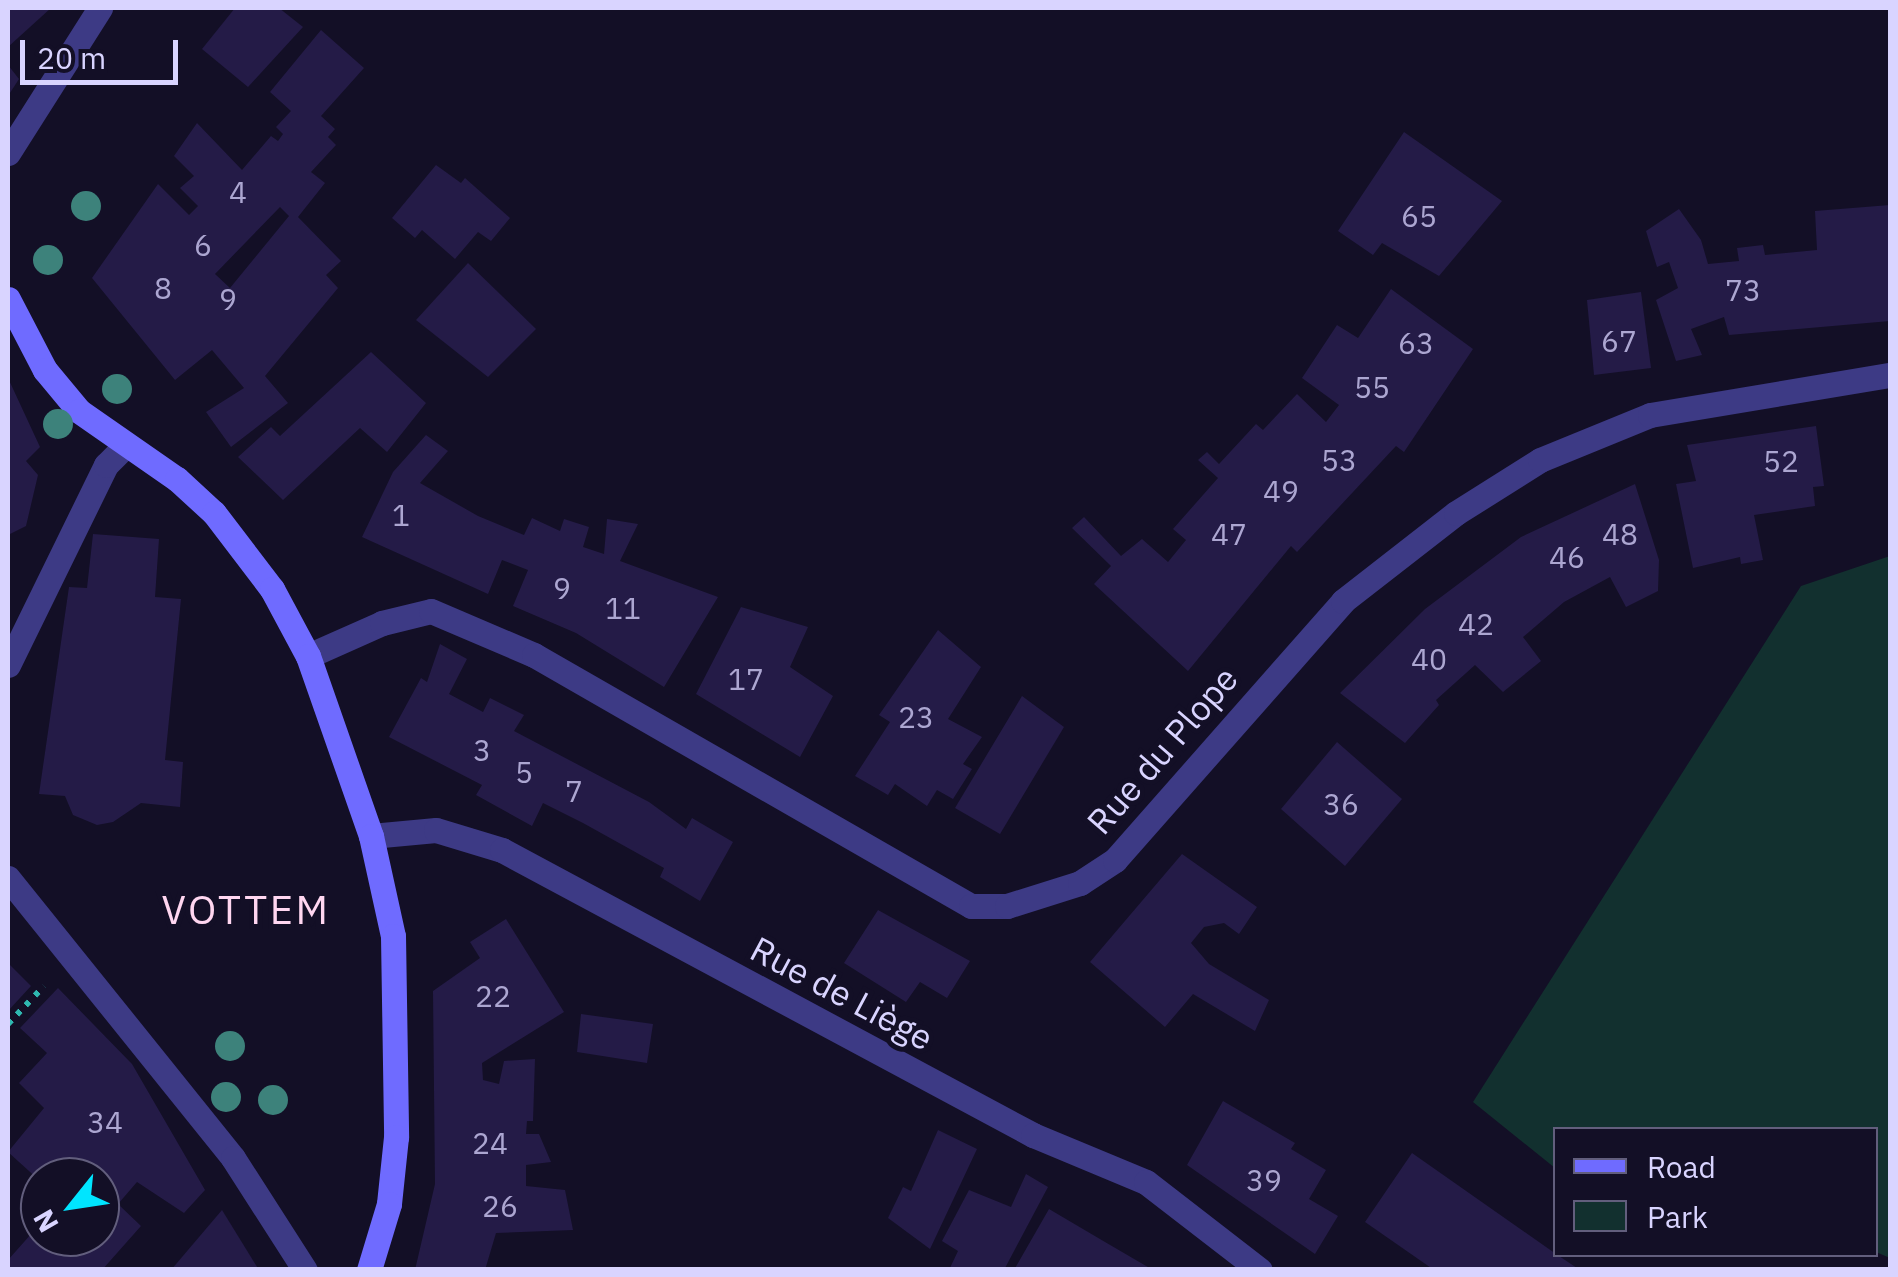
<!DOCTYPE html>
<meta charset="utf-8">
<style>
body{margin:0}
#map{position:relative;width:1898px;height:1277px;overflow:hidden;background:#130f26;font-family:"IBM Plex Sans",sans-serif}
div>[style]{position:absolute}
.green>*{inset:0;background:#12302f}
.building>*{inset:0;background:#241b47}
.path>*{height:6px;margin-top:-3px;transform-origin:0;background:repeating-linear-gradient(90deg,#2fb8b0 0 5px,transparent 0 13px)}
.street>*{height:25px;margin:-12.5px;padding:0 12.5px;transform-origin:12.5px;border-radius:12.5px;background:#3d3a85}
.secondary>*{height:25px;margin:-12.5px;padding:0 12.5px;transform-origin:12.5px;border-radius:12.5px;background:#6f6bff}
.trees>*{width:30px;height:30px;margin:-15px;border-radius:50%;background:#3d827b}
span{translate:-50% -50%;white-space:nowrap;text-align:center;line-height:1.15;-webkit-text-stroke:10px #130f26;paint-order:stroke}
.number-label{font-size:30px;color:#aca6d1}
.number-label span{-webkit-text-stroke-width:0}
.street-label{font-size:35px;color:#d9d4ff}
.quarter-label{font-size:40px;color:#ffd6f0;letter-spacing:2.5px}
.frame{position:absolute;inset:0;border:10px solid #d9d4ff;pointer-events:none}
.legend{position:absolute;left:1553px;top:1127px;width:325px;height:130px;box-sizing:border-box;background:#130f26;border:2px solid #625e7d;margin:0;padding:12px 18px;list-style:none;font-size:30px;color:#d9d4ff}
.legend li{display:flex;align-items:center;gap:20px;height:50px}
.legend b{width:50px;border:2px solid #625e7d}
.north{position:absolute;left:20px;top:1157px;width:100px;height:100px;box-sizing:border-box;background:#130f26;border:2px solid #625e7d;border-radius:50%;rotate:240deg;font-size:28px;font-weight:700;line-height:40px;text-align:center;color:#d9d4ff}
.north::after{content:'';display:block;margin:auto;width:35px;height:45px;background:#00e5ff;clip-path:polygon(50% 0,100% 100%,50% 72%,0 100%)}
.scale{position:absolute;left:20px;top:40px;width:158px;height:45px;box-sizing:border-box;border:5px solid #d9d4ff;border-top:0;padding-left:12px;font-size:30px;line-height:35px;white-space:nowrap;color:#d9d4ff;-webkit-text-stroke:8px #130f26;paint-order:stroke}
</style>
<div id="map">
<div class="green">
<div style="clip-path:polygon(1890px 556px,1890px 1258px,1876px 1252px,1876px 1130px,1556px 1130px,1555px 1168px,1473px 1102px,1801px 586px)"></div>
</div>
<div class="building">
<div style="clip-path:polygon(8px 8px,51px 8px,8px 47px)"></div>
<div style="clip-path:polygon(235px 8px,279px 8px,303px 27px,248px 87px,202px 49px)"></div>
<div style="clip-path:polygon(evenodd,321px 30px,364px 68px,321px 116px,335px 129px,328px 137px,336px 145px,311px 172px,325px 183px,298px 217px,341px 261px,326px 275px,338px 288px,265px 376px,288px 403px,231px 447px,206px 412px,244px 388px,212px 350px,175px 380px,92px 278px,158px 184px,189px 215px,198px 206px,180px 188px,194px 176px,174px 156px,197px 123px,242px 170px,271px 136px,278px 141px,283px 134px,276px 127px,291px 111px,270px 92px,321px 30px,280px 207px,289px 216px,230px 288px,215px 274px,280px 207px)"></div>
<div style="clip-path:polygon(8px 65px,19px 79px,8px 96px)"></div>
<div style="clip-path:polygon(1404px 132px,1502px 201px,1439px 276px,1382px 243px,1373px 255px,1338px 231px)"></div>
<div style="clip-path:polygon(436px 165px,461px 183px,465px 178px,510px 218px,491px 241px,478px 232px,455px 259px,422px 230px,415px 238px,392px 218px)"></div>
<div style="clip-path:polygon(1890px 205px,1890px 321px,1729px 335px,1724px 317px,1691px 329px,1702px 355px,1676px 361px,1656px 300px,1678px 288px,1669px 262px,1657px 267px,1646px 231px,1679px 209px,1701px 240px,1708px 264px,1739px 261px,1737px 248px,1763px 245px,1765px 255px,1817px 250px,1815px 211px)"></div>
<div style="clip-path:polygon(468px 263px,536px 329px,488px 377px,416px 320px)"></div>
<div style="clip-path:polygon(1391px 289px,1473px 349px,1404px 452px,1396px 446px,1297px 552px,1291px 546px,1188px 671px,1094px 584px,1111px 566px,1072px 528px,1084px 517px,1121px 556px,1142px 539px,1168px 562px,1186px 540px,1173px 529px,1218px 478px,1198px 460px,1207px 452px,1219px 464px,1256px 424px,1263px 430px,1297px 394px,1326px 422px,1339px 405px,1302px 378px,1337px 325px,1358px 338px)"></div>
<div style="clip-path:polygon(1641px 292px,1651px 368px,1594px 375px,1587px 300px)"></div>
<div style="clip-path:polygon(371px 352px,426px 403px,387px 452px,360px 428px,283px 500px,238px 457px,271px 427px,280px 436px)"></div>
<div style="clip-path:polygon(8px 378px,40px 447px,26px 461px,38px 475px,26px 526px,8px 535px)"></div>
<div style="clip-path:polygon(1816px 426px,1824px 486px,1813px 487px,1815px 506px,1754px 515px,1763px 560px,1741px 564px,1740px 557px,1693px 568px,1676px 484px,1696px 481px,1687px 445px)"></div>
<div style="clip-path:polygon(426px 435px,448px 451px,420px 483px,478px 516px,524px 535px,532px 518px,560px 531px,564px 519px,589px 527px,583px 547px,604px 554px,607px 519px,638px 524px,620px 561px,718px 597px,664px 687px,576px 633px,513px 606px,528px 570px,502px 560px,488px 594px,362px 537px,393px 472px)"></div>
<div style="clip-path:polygon(1635px 484px,1659px 560px,1658px 591px,1626px 607px,1610px 577px,1564px 602px,1523px 637px,1541px 661px,1503px 692px,1475px 665px,1436px 700px,1439px 705px,1405px 743px,1340px 693px,1425px 609px,1521px 537px)"></div>
<div style="clip-path:polygon(93px 534px,159px 539px,155px 597px,181px 599px,165px 760px,183px 762px,180px 807px,141px 803px,113px 822px,97px 825px,73px 815px,65px 796px,39px 794px,69px 587px,87px 588px)"></div>
<div style="clip-path:polygon(741px 607px,808px 627px,790px 667px,833px 696px,800px 757px,696px 694px)"></div>
<div style="clip-path:polygon(938px 630px,981px 667px,948px 719px,982px 737px,963px 764px,972px 769px,953px 799px,937px 790px,927px 806px,895px 784px,888px 795px,855px 776px,890px 722px,879px 715px)"></div>
<div style="clip-path:polygon(440px 644px,467px 659px,449px 694px,483px 712px,490px 698px,524px 715px,514px 731px,649px 802px,686px 829px,692px 818px,733px 842px,700px 901px,660px 877px,664px 868px,583px 823px,543px 803px,532px 826px,476px 795px,482px 785px,389px 737px,421px 678px,427px 682px)"></div>
<div style="clip-path:polygon(1022px 696px,1064px 727px,1000px 834px,955px 808px)"></div>
<div style="clip-path:polygon(1337px 742px,1402px 799px,1345px 866px,1281px 809px)"></div>
<div style="clip-path:polygon(1182px 854px,1257px 907px,1239px 934px,1224px 923px,1204px 927px,1191px 943px,1209px 964px,1269px 1000px,1255px 1031px,1193px 994px,1165px 1027px,1090px 962px)"></div>
<div style="clip-path:polygon(878px 910px,970px 961px,947px 998px,920px 982px,906px 1002px,844px 963px)"></div>
<div style="clip-path:polygon(506px 919px,564px 1012px,482px 1063px,483px 1080px,499px 1084px,504px 1061px,535px 1059px,533px 1121px,527px 1121px,526px 1134px,539px 1134px,551px 1162px,526px 1165px,526px 1186px,565px 1190px,573px 1230px,496px 1233px,485px 1270px,415px 1270px,435px 1184px,433px 991px,480px 958px,470px 942px)"></div>
<div style="clip-path:polygon(8px 963px,31px 986px,8px 1011px)"></div>
<div style="clip-path:polygon(58px 988px,132px 1064px,205px 1190px,184px 1213px,137px 1182px,118px 1204px,141px 1226px,102px 1270px,8px 1270px,8px 1260px,40px 1224px,40px 1237px,100px 1237px,100px 1177px,40px 1181px,8px 1152px,44px 1108px,19px 1083px,47px 1053px,20px 1028px)"></div>
<div style="clip-path:polygon(581px 1014px,653px 1024px,647px 1063px,577px 1052px)"></div>
<div style="clip-path:polygon(1223px 1101px,1295px 1143px,1291px 1149px,1326px 1170px,1309px 1199px,1338px 1216px,1315px 1254px,1187px 1165px)"></div>
<div style="clip-path:polygon(938px 1130px,977px 1149px,930px 1249px,888px 1218px,903px 1187px,911px 1191px)"></div>
<div style="clip-path:polygon(1412px 1153px,1556px 1254px,1580px 1270px,1434px 1270px,1365px 1222px)"></div>
<div style="clip-path:polygon(1026px 1174px,1048px 1187px,1004px 1270px,949px 1270px,958px 1251px,942px 1241px,969px 1190px,1011px 1207px)"></div>
<div style="clip-path:polygon(1049px 1209px,1105px 1242px,1153px 1270px,1014px 1270px)"></div>
<div style="clip-path:polygon(222px 1210px,259px 1270px,171px 1270px)"></div>
</div>
<div class="path">
<div style="left:8px;top:1024px;width:52px;rotate:-46.5deg"></div>
</div>
<div class="street">
<div style="left:8px;top:153px;width:172px;rotate:-57.6deg"></div>
<div style="left:308px;top:656px;width:81px;rotate:-24deg"></div>
<div style="left:382px;top:623px;width:50px;rotate:-13.8deg"></div>
<div style="left:431px;top:611px;width:112px;rotate:23.1deg"></div>
<div style="left:534px;top:655px;width:504px;rotate:29.87deg"></div>
<div style="left:971px;top:906px;width:36px"></div>
<div style="left:1007px;top:906px;width:77px;rotate:-17.5deg"></div>
<div style="left:1080px;top:883px;width:42px;rotate:-33.3deg"></div>
<div style="left:1115px;top:860px;width:345px;rotate:-48.6deg"></div>
<div style="left:1343px;top:601px;width:143px;rotate:-37.9deg"></div>
<div style="left:1456px;top:513px;width:99px;rotate:-32.2deg"></div>
<div style="left:1540px;top:460px;width:119px;rotate:-22.2deg"></div>
<div style="left:1650px;top:415px;width:243px;rotate:-9.5deg"></div>
<div style="left:8px;top:665px;width:223px;rotate:-63.9deg"></div>
<div style="left:106px;top:465px;width:28px;rotate:-45deg"></div>
<div style="left:371px;top:836px;width:65px;rotate:-5.3deg"></div>
<div style="left:436px;top:830px;width:69px;rotate:16.9deg"></div>
<div style="left:502px;top:850px;width:603px;rotate:28.22deg"></div>
<div style="left:1033px;top:1135px;width:122px;rotate:22.6deg"></div>
<div style="left:1146px;top:1182px;width:144px;rotate:37.7deg"></div>
<div style="left:8px;top:878px;width:359px;rotate:51.2deg"></div>
<div style="left:233px;top:1158px;width:133px;rotate:57.3deg"></div>
</div>
<div class="secondary">
<div style="left:8px;top:299px;width:80px;rotate:62.5deg"></div>
<div style="left:45px;top:370px;width:53px;rotate:50.3deg"></div>
<div style="left:79px;top:411px;width:119px;rotate:34.8deg"></div>
<div style="left:177px;top:479px;width:50px;rotate:42.6deg"></div>
<div style="left:214px;top:513px;width:96px;rotate:52.7deg"></div>
<div style="left:272px;top:589px;width:76px;rotate:61.8deg"></div>
<div style="left:308px;top:656px;width:191px;rotate:70.7deg"></div>
<div style="left:371px;top:836px;width:102px;rotate:77.6deg"></div>
<div style="left:393px;top:936px;width:201px;rotate:89.1deg"></div>
<div style="left:396px;top:1137px;width:67px;rotate:96deg"></div>
<div style="left:389px;top:1204px;width:69px;rotate:106.9deg"></div>
</div>
<div class="trees">
<div style="left:86px;top:206px"></div>
<div style="left:48px;top:260px"></div>
<div style="left:117px;top:389px"></div>
<div style="left:58px;top:424px"></div>
<div style="left:230px;top:1046px"></div>
<div style="left:226px;top:1097px"></div>
<div style="left:273px;top:1100px"></div>
</div>
<div class="number-label">
<span style="left:238px;top:192px">4</span>
<span style="left:1419px;top:216px">65</span>
<span style="left:203px;top:245px">6</span>
<span style="left:163px;top:288px">8</span>
<span style="left:1743px;top:290px">73</span>
<span style="left:228px;top:299px">9</span>
<span style="left:1619px;top:341px">67</span>
<span style="left:1416px;top:343px">63</span>
<span style="left:1372px;top:387px">55</span>
<span style="left:1339px;top:460px">53</span>
<span style="left:1781px;top:461px">52</span>
<span style="left:1281px;top:491px">49</span>
<span style="left:401px;top:515px">1</span>
<span style="left:1229px;top:534px">47</span>
<span style="left:1620px;top:534px">48</span>
<span style="left:1567px;top:557px">46</span>
<span style="left:562px;top:588px">9</span>
<span style="left:623px;top:608px">11</span>
<span style="left:1476px;top:624px">42</span>
<span style="left:1429px;top:659px">40</span>
<span style="left:746px;top:679px">17</span>
<span style="left:916px;top:717px">23</span>
<span style="left:482px;top:750px">3</span>
<span style="left:524px;top:772px">5</span>
<span style="left:574px;top:791px">7</span>
<span style="left:1341px;top:804px">36</span>
<span style="left:493px;top:996px">22</span>
<span style="left:105px;top:1122px">34</span>
<span style="left:490px;top:1143px">24</span>
<span style="left:1264px;top:1180px">39</span>
<span style="left:500px;top:1206px">26</span>
</div>
<div class="street-label">
<span style="left:1162px;top:750px;rotate:-49deg">Rue du Plope</span>
<span style="left:842px;top:993px;rotate:28deg">Rue de Liège</span>
</div>
<div class="quarter-label">
<span style="left:246px;top:909px">VOTTEM</span>
</div>
<div class="frame"></div>
<ul class="legend">
<li><b style="height:12px;background:#6f6bff"></b>Road</li>
<li><b style="height:28px;background:#12302f"></b>Park</li>
</ul>
<div class="north">N</div>
<div class="scale">20 m</div>
</div>
